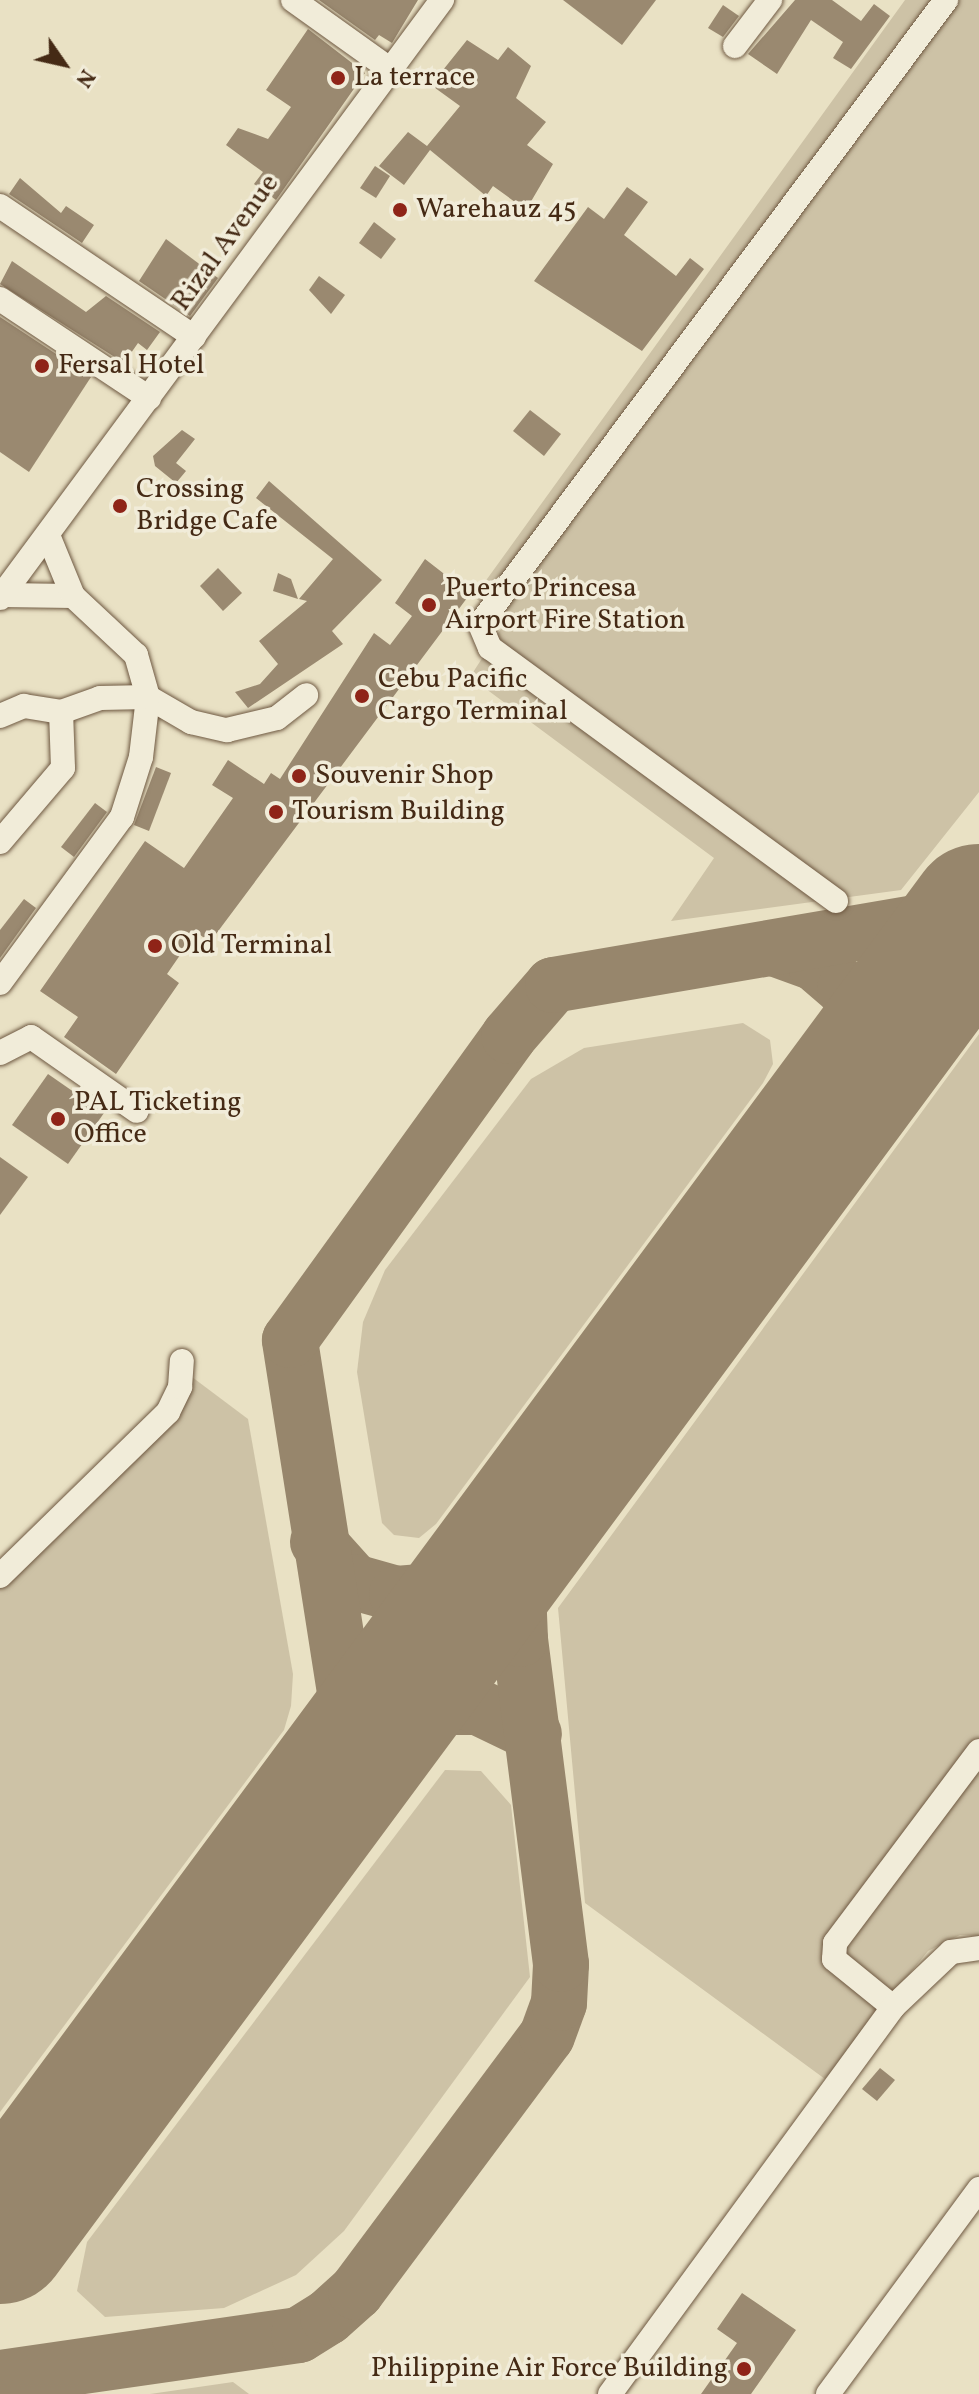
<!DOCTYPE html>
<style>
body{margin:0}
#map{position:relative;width:979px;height:2394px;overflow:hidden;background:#e9e1c4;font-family:Vollkorn,serif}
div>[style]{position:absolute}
.green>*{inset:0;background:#cdc2a6}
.taxiway>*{height:56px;margin:-28px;padding:0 28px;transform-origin:28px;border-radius:28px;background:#97866c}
.runway>*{height:138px;margin:-69px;padding:0 69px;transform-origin:69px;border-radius:69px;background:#97866c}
.building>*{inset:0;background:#9a8970}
.roads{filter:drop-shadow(0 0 2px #6e5841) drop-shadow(0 0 2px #6e5841)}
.minor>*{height:24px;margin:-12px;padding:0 12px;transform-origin:12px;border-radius:12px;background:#f1ecd9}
.dots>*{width:22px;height:22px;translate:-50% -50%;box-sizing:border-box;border:4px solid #f1ecd9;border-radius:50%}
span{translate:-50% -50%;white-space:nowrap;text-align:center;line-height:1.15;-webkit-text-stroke:7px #f1ecd9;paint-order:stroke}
.poi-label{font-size:28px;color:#452a15}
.left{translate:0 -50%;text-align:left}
.right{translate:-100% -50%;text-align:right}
.street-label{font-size:28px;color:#452a15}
.north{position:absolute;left:24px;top:24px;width:80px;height:80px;-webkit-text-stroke:6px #f1ecd9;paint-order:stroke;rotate:124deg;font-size:22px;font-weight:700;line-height:32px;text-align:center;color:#452a15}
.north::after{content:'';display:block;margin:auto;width:28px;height:36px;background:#452a15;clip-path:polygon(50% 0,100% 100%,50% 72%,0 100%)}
</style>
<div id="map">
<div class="green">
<div style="clip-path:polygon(905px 0,979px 0,979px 792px,901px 890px,671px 921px,714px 858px,470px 677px,506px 621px,474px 597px)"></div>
<div style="clip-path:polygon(743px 1023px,770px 1040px,773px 1064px,763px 1083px,436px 1524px,419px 1538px,394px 1535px,382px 1523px,357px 1372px,363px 1322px,385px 1270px,531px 1079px,584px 1048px)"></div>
<div style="clip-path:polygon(979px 1034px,979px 1936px,960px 1935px,928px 1951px,825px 2079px,585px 1903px,558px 1608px)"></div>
<div style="clip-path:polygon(188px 1374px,248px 1419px,293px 1674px,291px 1706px,284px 1730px,0 2112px,0 1567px)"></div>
<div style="clip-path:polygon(445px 1770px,481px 1771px,511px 1805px,530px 1977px,344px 2231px,296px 2275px,224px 2308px,105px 2317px,77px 2291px,87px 2242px)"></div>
<div style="clip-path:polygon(233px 2382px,249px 2394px,150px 2394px)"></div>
</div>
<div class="taxiway">
<div style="left:776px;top:949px;width:41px;rotate:19.7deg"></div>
<div style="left:815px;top:963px;width:40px;rotate:41deg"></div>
<div style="left:845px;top:989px;width:69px;rotate:60.5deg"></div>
<div style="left:318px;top:1542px;width:54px;rotate:48deg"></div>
<div style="left:354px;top:1582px;width:45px;rotate:15.6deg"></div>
<div style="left:397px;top:1594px;width:34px;rotate:-5deg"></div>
<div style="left:431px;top:1591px;width:70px;rotate:-21deg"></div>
<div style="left:355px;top:1756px;width:421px;rotate:-98.9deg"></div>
<div style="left:290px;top:1340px;width:375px;rotate:-54.2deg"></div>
<div style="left:509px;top:1036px;width:67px;rotate:-49.2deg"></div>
<div style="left:553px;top:985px;width:432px;rotate:-9.7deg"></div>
<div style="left:355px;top:1756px;width:57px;rotate:-44.3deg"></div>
<div style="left:396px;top:1716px;width:32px;rotate:-16deg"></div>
<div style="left:427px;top:1707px;width:51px"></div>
<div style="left:478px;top:1707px;width:62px;rotate:25.7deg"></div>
<div style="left:0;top:2378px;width:302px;rotate:-8.2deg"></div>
<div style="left:299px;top:2335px;width:34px;rotate:-32deg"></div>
<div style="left:328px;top:2317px;width:38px;rotate:-42deg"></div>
<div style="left:356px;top:2292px;width:319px;rotate:-53.3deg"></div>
<div style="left:547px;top:2036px;width:35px;rotate:-70deg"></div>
<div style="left:559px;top:2003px;width:39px;rotate:-87deg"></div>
<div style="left:561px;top:1964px;width:328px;rotate:-97.2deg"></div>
<div style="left:520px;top:1639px;width:101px;rotate:-92.3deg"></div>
</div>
<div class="runway">
<div style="left:0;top:2235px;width:1645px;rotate:-53.48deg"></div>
</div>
<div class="building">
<div style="clip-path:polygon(319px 0,418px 0,392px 43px,379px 35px,375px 40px)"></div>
<div style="clip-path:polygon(563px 0,656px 0,622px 45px)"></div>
<div style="clip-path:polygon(795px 0,832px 0,861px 21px,874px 4px,890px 16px,851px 69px,833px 58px,843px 42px,811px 20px,777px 74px,748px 54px)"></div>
<div style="clip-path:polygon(723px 5px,739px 16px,723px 37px,708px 28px)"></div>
<div style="clip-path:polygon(308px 29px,365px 73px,276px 200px,254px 184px,263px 172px,226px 145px,238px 128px,268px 139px,291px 107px,266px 90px)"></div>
<div style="clip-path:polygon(467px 40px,498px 60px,508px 47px,531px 66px,516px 98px,546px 122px,527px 145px,553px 164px,526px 210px,493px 186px,486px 196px,430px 150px,404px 185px,379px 166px,408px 132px,427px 146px,460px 106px,431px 85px)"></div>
<div style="clip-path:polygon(375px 166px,390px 176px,376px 198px,360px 188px)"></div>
<div style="clip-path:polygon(20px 178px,61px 213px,66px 206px,94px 225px,82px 243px,9px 194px)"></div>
<div style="clip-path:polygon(627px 187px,648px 202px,624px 235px,676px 276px,690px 258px,704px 269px,642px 351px,534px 281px,588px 207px,604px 219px)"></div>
<div style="clip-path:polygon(374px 222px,396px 239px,381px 259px,359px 243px)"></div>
<div style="clip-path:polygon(166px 239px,218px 278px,190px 316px,139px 281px)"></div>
<div style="clip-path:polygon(12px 261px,86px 312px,106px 296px,160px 332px,147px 350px,138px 343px,124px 363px,0 284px)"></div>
<div style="clip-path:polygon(319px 276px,345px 295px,331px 314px,309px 290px)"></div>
<div style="clip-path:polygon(0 317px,91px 377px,29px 472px,0 452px)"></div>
<div style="clip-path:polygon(530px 410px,561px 434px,544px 456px,513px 431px)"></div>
<div style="clip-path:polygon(182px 430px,195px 439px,176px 463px,186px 471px,176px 483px,155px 466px,153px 456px)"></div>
<div style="clip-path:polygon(269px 481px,382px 580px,332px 631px,343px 644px,248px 708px,235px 692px,260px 684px,278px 664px,259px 641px,307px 601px,299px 599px,333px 559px,256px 498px)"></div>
<div style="clip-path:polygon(425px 559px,470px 594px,210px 942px,196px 932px,167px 974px,179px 983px,116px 1074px,64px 1037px,78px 1017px,40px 991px,145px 841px,184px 868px,233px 798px,212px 785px,228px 760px,264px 784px,271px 773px,280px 779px,374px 633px,390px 645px,412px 616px,395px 603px)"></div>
<div style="clip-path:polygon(218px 568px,242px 593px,223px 611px,200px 586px)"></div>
<div style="clip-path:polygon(278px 573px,291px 579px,298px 599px,273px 591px)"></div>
<div style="clip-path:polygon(156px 767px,171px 773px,149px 831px,134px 825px)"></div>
<div style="clip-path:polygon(95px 803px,107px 812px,74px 857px,61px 847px)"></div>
<div style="clip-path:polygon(24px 899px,36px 908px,0 958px,0 930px)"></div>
<div style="clip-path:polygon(48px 1074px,104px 1113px,68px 1164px,12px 1125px)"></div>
<div style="clip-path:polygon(0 1157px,28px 1177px,0 1215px)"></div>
<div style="clip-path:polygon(880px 2068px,895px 2080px,877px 2101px,862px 2089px)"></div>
<div style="clip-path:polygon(742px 2293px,796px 2330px,751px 2394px,701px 2394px,737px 2343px,717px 2329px)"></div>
</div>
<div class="roads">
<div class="minor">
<div style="left:293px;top:0;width:120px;rotate:35.5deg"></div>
<div style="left:735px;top:46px;width:58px;rotate:-52.7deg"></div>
<div style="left:0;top:206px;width:234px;rotate:34deg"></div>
<div style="left:0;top:299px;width:179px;rotate:33.6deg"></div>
<div style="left:2px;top:595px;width:71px;rotate:0.8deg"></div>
<div style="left:0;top:598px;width:744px;rotate:-53.53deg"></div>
<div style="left:148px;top:697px;width:50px;rotate:30.2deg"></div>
<div style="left:191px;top:722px;width:37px;rotate:13deg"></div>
<div style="left:227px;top:730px;width:51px;rotate:-13.5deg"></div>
<div style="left:277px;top:718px;width:37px;rotate:-38deg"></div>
<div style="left:0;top:716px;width:26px;rotate:-23deg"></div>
<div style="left:24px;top:706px;width:37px;rotate:9deg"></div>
<div style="left:61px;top:712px;width:41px;rotate:-19.7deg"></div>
<div style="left:100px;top:698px;width:48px;rotate:-1.2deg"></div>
<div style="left:0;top:842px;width:97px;rotate:-49.6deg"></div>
<div style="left:63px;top:768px;width:56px;rotate:-92deg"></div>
<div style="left:836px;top:901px;width:429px;rotate:-143.8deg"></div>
<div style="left:490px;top:648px;width:26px;rotate:-113deg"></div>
<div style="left:480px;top:624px;width:779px;rotate:-53.25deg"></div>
<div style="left:0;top:983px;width:206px;rotate:-53.7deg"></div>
<div style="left:122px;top:817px;width:63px;rotate:-72.4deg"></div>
<div style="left:141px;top:757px;width:60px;rotate:-83.3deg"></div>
<div style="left:148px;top:697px;width:44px;rotate:-105.9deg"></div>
<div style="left:136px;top:655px;width:86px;rotate:-136.9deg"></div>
<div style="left:73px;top:596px;width:66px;rotate:-112.3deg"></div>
<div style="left:0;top:1053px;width:35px;rotate:-27deg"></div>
<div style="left:31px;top:1037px;width:129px;rotate:34.9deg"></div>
<div style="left:0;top:1576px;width:235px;rotate:-44.3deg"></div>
<div style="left:168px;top:1412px;width:28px;rotate:-64deg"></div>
<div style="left:180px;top:1387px;width:26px;rotate:-86deg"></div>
<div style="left:893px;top:2007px;width:76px;rotate:-140.9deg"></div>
<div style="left:834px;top:1959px;width:16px;rotate:-86deg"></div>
<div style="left:835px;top:1943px;width:240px;rotate:-53.1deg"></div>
<div style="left:610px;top:2394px;width:479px;rotate:-53.8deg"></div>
<div style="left:893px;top:2007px;width:80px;rotate:-43.5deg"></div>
<div style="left:951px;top:1952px;width:28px;rotate:-8deg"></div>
<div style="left:828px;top:2394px;width:255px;rotate:-53.6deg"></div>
</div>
</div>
<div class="dots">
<div style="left:338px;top:78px;background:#8f2418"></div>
<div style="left:400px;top:210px;background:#8f2418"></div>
<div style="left:42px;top:366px;background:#8f2418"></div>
<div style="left:120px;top:506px;background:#8f2418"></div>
<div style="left:429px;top:605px;background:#8f2418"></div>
<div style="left:362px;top:696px;background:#8f2418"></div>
<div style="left:299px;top:776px;background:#8f2418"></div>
<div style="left:276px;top:812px;background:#8f2418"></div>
<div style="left:155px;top:946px;background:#8f2418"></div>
<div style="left:58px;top:1119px;background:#8f2418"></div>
<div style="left:744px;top:2369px;background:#8f2418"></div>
</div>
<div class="poi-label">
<span class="left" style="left:354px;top:78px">La terrace</span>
<span class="left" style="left:416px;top:210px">Warehauz 45</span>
<span class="left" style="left:58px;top:366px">Fersal Hotel</span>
<span class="left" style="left:136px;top:506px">Crossing<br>Bridge Cafe</span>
<span class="left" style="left:445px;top:605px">Puerto Princesa<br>Airport Fire Station</span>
<span class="left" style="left:378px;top:696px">Cebu Pacific<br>Cargo Terminal</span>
<span class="left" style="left:315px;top:776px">Souvenir Shop</span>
<span class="left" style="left:292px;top:812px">Tourism Building</span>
<span class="left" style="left:171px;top:946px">Old Terminal</span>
<span class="left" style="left:74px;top:1119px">PAL Ticketing<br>Office</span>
<span class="right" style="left:728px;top:2369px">Philippine Air Force Building</span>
</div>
<div class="street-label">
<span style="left:226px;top:243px;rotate:-54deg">Rizal Avenue</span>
</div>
<div class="north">N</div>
</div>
